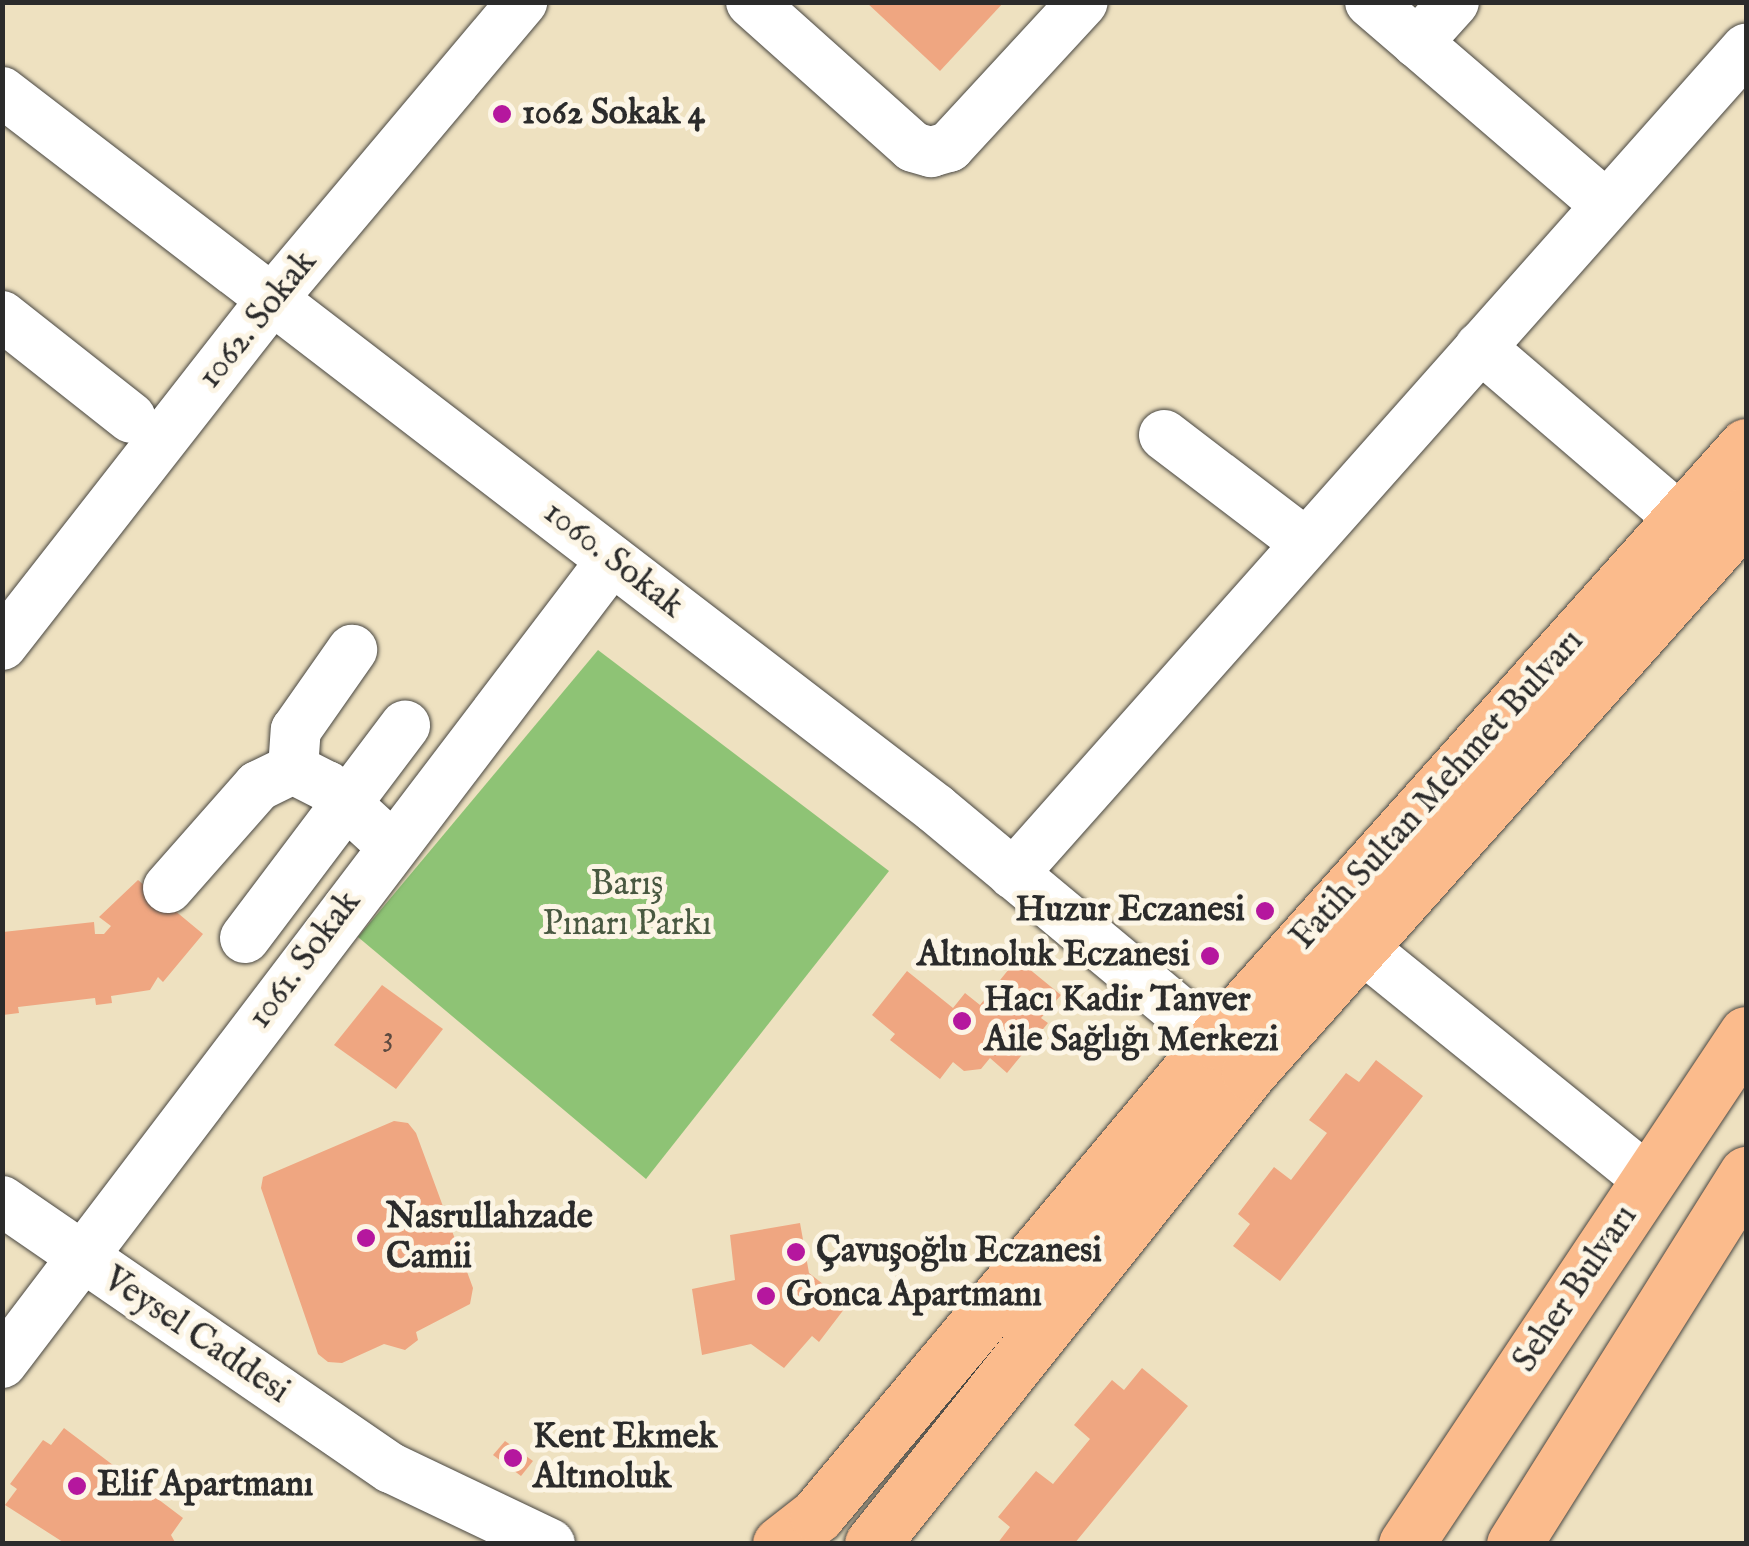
<!DOCTYPE html>
<meta charset="utf-8">
<style>
body{margin:0}
#map{position:relative;width:1749px;height:1546px;overflow:hidden;background:#eee1c0;font-family:"IM FELL English",serif}
div>[style]{position:absolute}
.green>*{inset:0;background:#8ec375}
.building>*{inset:0;background:#efa681}
.roads{filter:drop-shadow(0 0 2px #484641) drop-shadow(0 0 2px #484641)}
.minor>*{height:50px;margin:-25px;padding:0 25px;transform-origin:25px;border-radius:25px;background:#fff}
.major>*{height:55px;margin:-27.5px;padding:0 27.5px;transform-origin:27.5px;border-radius:27.5px;background:#fbbb8c}
.dots>*{width:28px;height:28px;translate:-50% -50%;box-sizing:border-box;border:5px solid #fcf5e5;border-radius:50%}
span{translate:-50% -50%;white-space:nowrap;text-align:center;line-height:1.15;-webkit-text-stroke:10px #fcf5e5;paint-order:stroke}
.number-label{font-size:30px;color:#5c4a40}
.number-label span{-webkit-text-stroke-width:0}
.poi-label{font-size:35px;color:#2b2b2b;font-weight:700}
.left{translate:0 -50%;text-align:left}
.right{translate:-100% -50%;text-align:right}
.street-label{font-size:35px;color:#2b2b2b}
.park-label{font-size:35px;color:#495941}
.frame{position:absolute;inset:0;border:5px solid #2b2b2b;pointer-events:none}
</style>
<div id="map">
<div class="green">
<div style="clip-path:polygon(598px 650px,889px 871px,646px 1179px,358px 937px)"></div>
</div>
<div class="building">
<div style="clip-path:polygon(866px 2px,1004px 2px,940px 71px)"></div>
<div style="clip-path:polygon(138px 880px,203px 934px,163px 982px,158px 977px,150px 990px,111px 996px,112px 1003px,96px 1005px,95px 998px,18px 1007px,19px 1013px,3px 1015px,3px 932px,94px 922px,95px 934px,104px 934px,111px 926px,99px 917px)"></div>
<div style="clip-path:polygon(1017px 959px,1061px 995px,1041px 1018px,1048px 1023px,1007px 1073px,990px 1058px,981px 1069px,964px 1071px,953px 1062px,940px 1079px,890px 1040px,895px 1034px,872px 1015px,907px 971px,953px 1008px,965px 993px,980px 1005px)"></div>
<div style="clip-path:polygon(382px 985px,443px 1029px,396px 1089px,334px 1045px)"></div>
<div style="clip-path:polygon(1376px 1060px,1423px 1096px,1280px 1281px,1233px 1246px,1250px 1224px,1238px 1214px,1274px 1167px,1291px 1180px,1327px 1133px,1309px 1120px,1346px 1073px,1359px 1082px)"></div>
<div style="clip-path:polygon(394px 1121px,408px 1123px,416px 1133px,473px 1288px,470px 1304px,416px 1332px,418px 1340px,405px 1350px,384px 1344px,342px 1363px,328px 1362px,318px 1354px,261px 1188px,263px 1177px)"></div>
<div style="clip-path:polygon(800px 1223px,809px 1273px,848px 1304px,819px 1342px,812px 1336px,784px 1368px,751px 1344px,702px 1355px,692px 1289px,735px 1280px,730px 1235px)"></div>
<div style="clip-path:polygon(1142px 1368px,1188px 1406px,1074px 1544px,997px 1544px,1010px 1527px,998px 1517px,1036px 1471px,1053px 1484px,1090px 1439px,1074px 1425px,1112px 1380px,1124px 1390px)"></div>
<div style="clip-path:polygon(64px 1428px,183px 1518px,171px 1535px,176px 1544px,66px 1544px,5px 1505px,17px 1489px,10px 1484px,43px 1440px,51px 1445px)"></div>
<div style="clip-path:polygon(505px 1441px,533px 1461px,521px 1476px,493px 1455px)"></div>
</div>
<div class="roads">
<div class="minor">
<div style="left:751px;top:2px;width:217px;rotate:41.8deg"></div>
<div style="left:913px;top:147px;width:19px;rotate:16deg"></div>
<div style="left:931px;top:152px;width:19px;rotate:-16deg"></div>
<div style="left:949px;top:147px;width:197px;rotate:-47.3deg"></div>
<div style="left:1370px;top:2px;width:311px;rotate:40.7deg"></div>
<div style="left:1417px;top:43px;width:55px;rotate:-47.9deg"></div>
<div style="left:2px;top:92px;width:1177px;rotate:37.51deg"></div>
<div style="left:936px;top:809px;width:362px;rotate:39.8deg"></div>
<div style="left:2px;top:316px;width:164px;rotate:38.3deg"></div>
<div style="left:1480px;top:347px;width:265px;rotate:40.6deg"></div>
<div style="left:1164px;top:435px;width:178px;rotate:37.3deg"></div>
<div style="left:2px;top:645px;width:440px;rotate:-52deg"></div>
<div style="left:273px;top:298px;width:387px;rotate:-49.9deg"></div>
<div style="left:293px;top:769px;width:39px;rotate:-86deg"></div>
<div style="left:296px;top:730px;width:98px;rotate:-55deg"></div>
<div style="left:1013px;top:874px;width:1104px;rotate:-48.38deg"></div>
<div style="left:168px;top:888px;width:136px;rotate:-48.6deg"></div>
<div style="left:258px;top:786px;width:39px;rotate:-26deg"></div>
<div style="left:293px;top:769px;width:38px;rotate:27deg"></div>
<div style="left:327px;top:786px;width:88px;rotate:42.7deg"></div>
<div style="left:245px;top:938px;width:266px;rotate:-53deg"></div>
<div style="left:1361px;top:947px;width:370px;rotate:39deg"></div>
<div style="left:2px;top:1201px;width:472px;rotate:34.5deg"></div>
<div style="left:391px;top:1468px;width:176px;rotate:25.5deg"></div>
<div style="left:2px;top:1363px;width:1008px;rotate:-52.78deg"></div>
</div>
<div class="major">
<div style="left:780px;top:1544px;width:47px;rotate:-38.1deg"></div>
<div style="left:817px;top:1515px;width:618px;rotate:-50.05deg"></div>
<div style="left:1214px;top:1041px;width:798px;rotate:-48.2deg"></div>
<div style="left:872px;top:1544px;width:604px;rotate:-51.38deg"></div>
<div style="left:1249px;top:1072px;width:747px;rotate:-48.31deg"></div>
<div style="left:1406px;top:1544px;width:613px;rotate:-56.31deg"></div>
<div style="left:1514px;top:1544px;width:437px;rotate:-57.9deg"></div>
</div>
</div>
<div class="dots">
<div style="left:502px;top:114px;background:#b5179e"></div>
<div style="left:1265px;top:911px;background:#b5179e"></div>
<div style="left:1210px;top:956px;background:#b5179e"></div>
<div style="left:962px;top:1021px;background:#b5179e"></div>
<div style="left:366px;top:1238px;background:#b5179e"></div>
<div style="left:796px;top:1252px;background:#b5179e"></div>
<div style="left:766px;top:1296px;background:#b5179e"></div>
<div style="left:513px;top:1458px;background:#b5179e"></div>
<div style="left:77px;top:1486px;background:#b5179e"></div>
</div>
<div class="number-label">
<span style="left:388px;top:1037px">3</span>
</div>
<div class="poi-label">
<span class="left" style="left:522px;top:114px">1062 Sokak 4</span>
<span class="right" style="left:1245px;top:911px">Huzur Eczanesi</span>
<span class="right" style="left:1190px;top:956px">Altınoluk Eczanesi</span>
<span class="left" style="left:984px;top:1021px">Hacı Kadir Tanver<br>Aile Sağlığı Merkezi</span>
<span class="left" style="left:386px;top:1238px">Nasrullahzade<br>Camii</span>
<span class="left" style="left:816px;top:1252px">Çavuşoğlu Eczanesi</span>
<span class="left" style="left:786px;top:1296px">Gonca Apartmanı</span>
<span class="left" style="left:533px;top:1458px">Kent Ekmek<br>Altınoluk</span>
<span class="left" style="left:97px;top:1486px">Elif Apartmanı</span>
</div>
<div class="street-label">
<span style="left:258px;top:320px;rotate:-51deg">1062. Sokak</span>
<span style="left:613px;top:560px;rotate:38deg">1060. Sokak</span>
<span style="left:1438px;top:790px;rotate:-48deg">Fatih Sultan Mehmet Bulvarı</span>
<span style="left:305px;top:960px;rotate:-53deg">1061. Sokak</span>
<span style="left:1576px;top:1289px;rotate:-56deg">Seher Bulvarı</span>
<span style="left:196px;top:1336px;rotate:34deg">Veysel Caddesi</span>
</div>
<div class="park-label">
<span style="left:627px;top:905px">Barış<br>Pınarı Parkı</span>
</div>
<div class="frame"></div>
</div>
